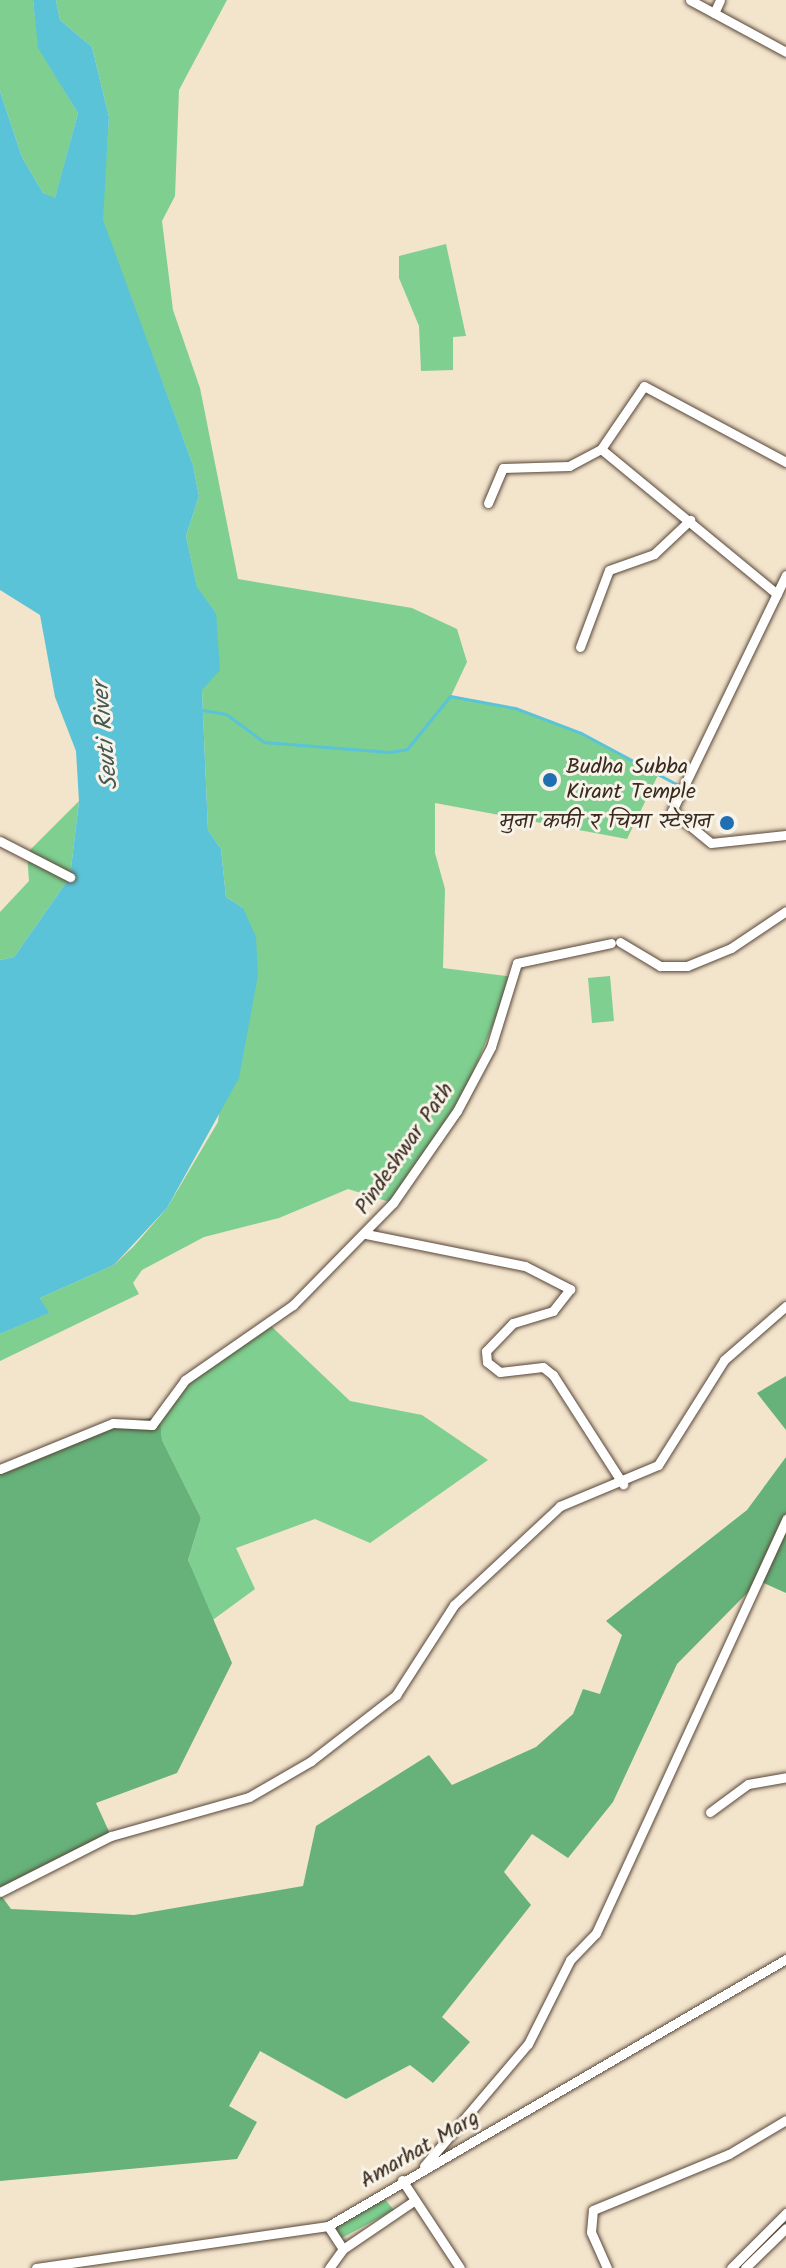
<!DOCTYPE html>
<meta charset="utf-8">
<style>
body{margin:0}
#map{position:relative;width:786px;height:2268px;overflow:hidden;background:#f3e4cc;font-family:Kalam,"Playpen Sans Deva",sans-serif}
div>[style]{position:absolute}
.green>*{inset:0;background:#7ecf90}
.forest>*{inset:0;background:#66b27a}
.water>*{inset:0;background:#5bc3d7}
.stream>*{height:3px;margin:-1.5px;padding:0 1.5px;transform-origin:1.5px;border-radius:1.5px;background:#5bc3d7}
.roads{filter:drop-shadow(0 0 2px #574638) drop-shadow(0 0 2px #574638)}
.minor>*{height:9px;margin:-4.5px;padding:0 4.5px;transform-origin:4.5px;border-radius:4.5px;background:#fff}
.dots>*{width:22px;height:22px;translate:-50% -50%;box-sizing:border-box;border:4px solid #f7f3e8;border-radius:50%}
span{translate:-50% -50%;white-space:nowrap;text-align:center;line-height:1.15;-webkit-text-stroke:6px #f7f3e8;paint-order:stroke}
.poi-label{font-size:22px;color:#3b2a1e}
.left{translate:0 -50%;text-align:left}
.right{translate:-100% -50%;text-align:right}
.street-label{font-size:22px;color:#3b2a1e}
.water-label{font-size:24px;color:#455856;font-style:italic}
</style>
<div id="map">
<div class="green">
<div style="clip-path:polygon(0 0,33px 0,39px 48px,78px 113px,55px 199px,43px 193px,22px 157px,0 91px)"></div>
<div style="clip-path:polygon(56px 0,227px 0,179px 90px,175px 196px,162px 221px,173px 310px,200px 388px,238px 579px,412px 608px,457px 629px,467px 662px,451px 696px,515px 708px,581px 733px,658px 775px,627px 839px,435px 803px,435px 853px,445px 889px,443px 968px,513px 977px,457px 1111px,393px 1203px,348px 1189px,279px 1218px,204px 1237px,142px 1270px,133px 1283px,139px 1294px,0 1361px,0 1334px,48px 1313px,40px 1298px,114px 1265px,134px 1246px,167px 1208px,218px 1122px,243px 908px,226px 897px,221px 849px,208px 830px,202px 690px,216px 613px,197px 588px,186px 536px,199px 496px,193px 465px,102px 220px,109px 117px,92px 47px,60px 20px)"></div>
<div style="clip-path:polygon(446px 244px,466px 336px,453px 337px,453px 370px,421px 371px,419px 326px,399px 278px,399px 256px)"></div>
<div style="clip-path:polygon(79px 801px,70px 877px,14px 957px,0 960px,0 912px,29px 881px,27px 853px)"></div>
<div style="clip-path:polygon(610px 976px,614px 1021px,592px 1023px,588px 978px)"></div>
<div style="clip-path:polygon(270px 1325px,350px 1401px,422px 1415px,488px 1460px,370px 1543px,315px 1519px,236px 1548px,255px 1589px,210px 1622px,188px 1560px,201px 1518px,162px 1440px,160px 1417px,185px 1380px)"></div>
<div style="clip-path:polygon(383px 2197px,394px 2210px,338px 2240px,332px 2228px)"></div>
</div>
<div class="forest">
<div style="clip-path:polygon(786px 1376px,786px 1430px,757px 1393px)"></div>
<div style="clip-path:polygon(160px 1417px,162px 1440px,201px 1518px,188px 1560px,232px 1663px,177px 1773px,96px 1803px,111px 1836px,0 1892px,0 1469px,113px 1423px)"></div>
<div style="clip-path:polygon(786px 1457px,786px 1593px,759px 1581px,677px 1664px,613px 1802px,568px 1858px,532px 1834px,504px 1872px,531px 1905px,442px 2017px,470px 2042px,433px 2083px,410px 2065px,346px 2099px,260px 2051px,229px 2106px,257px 2122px,237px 2159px,0 2181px,0 1894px,11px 1909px,134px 1915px,303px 1886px,316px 1826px,429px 1755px,452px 1785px,536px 1747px,573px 1714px,583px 1689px,600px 1694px,622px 1635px,606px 1621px,747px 1510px)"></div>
</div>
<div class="water">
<div style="clip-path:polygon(33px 0,56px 0,60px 20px,92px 47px,109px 117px,103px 220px,193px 465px,199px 496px,186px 536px,197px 587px,216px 613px,220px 670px,202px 690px,208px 830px,221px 849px,226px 897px,243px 908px,256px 937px,258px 975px,239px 1078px,167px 1208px,114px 1265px,40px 1298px,49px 1313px,0 1334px,0 960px,14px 957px,70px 877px,79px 801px,76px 751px,55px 697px,40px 615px,0 590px,0 91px,22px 157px,43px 193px,55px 198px,78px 113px,38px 48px)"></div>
</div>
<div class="stream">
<div style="left:203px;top:710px;width:23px;rotate:10deg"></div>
<div style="left:226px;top:714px;width:47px;rotate:36.4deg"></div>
<div style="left:264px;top:742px;width:125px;rotate:4.6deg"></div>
<div style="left:389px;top:752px;width:18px;rotate:-9deg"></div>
<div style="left:407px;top:749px;width:68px;rotate:-50.9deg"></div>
<div style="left:450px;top:696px;width:66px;rotate:10.5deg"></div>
<div style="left:515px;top:708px;width:71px;rotate:20.7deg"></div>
<div style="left:581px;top:733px;width:108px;rotate:28.2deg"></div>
<div style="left:778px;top:2227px;width:10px;rotate:-37deg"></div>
</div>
<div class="roads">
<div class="minor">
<div style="left:690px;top:0;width:109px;rotate:28.4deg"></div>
<div style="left:714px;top:13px;width:14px;rotate:-65deg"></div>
<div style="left:601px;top:449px;width:76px;rotate:-55.7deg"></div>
<div style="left:644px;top:386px;width:161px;rotate:28.2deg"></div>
<div style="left:488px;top:503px;width:38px;rotate:-67deg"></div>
<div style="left:503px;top:468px;width:66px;rotate:-1.7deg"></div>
<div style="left:569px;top:466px;width:36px;rotate:-28deg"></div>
<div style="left:601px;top:449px;width:228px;rotate:39.5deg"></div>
<div style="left:786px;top:575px;width:262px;rotate:115.8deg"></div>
<div style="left:672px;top:811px;width:50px;rotate:39.4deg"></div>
<div style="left:711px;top:843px;width:75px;rotate:-6.1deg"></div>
<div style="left:580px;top:647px;width:82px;rotate:-69.4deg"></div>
<div style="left:609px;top:570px;width:48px;rotate:-19.6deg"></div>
<div style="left:654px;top:554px;width:50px;rotate:-43.4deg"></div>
<div style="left:0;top:841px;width:79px;rotate:27.2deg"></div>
<div style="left:620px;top:942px;width:47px;rotate:31deg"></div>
<div style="left:660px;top:966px;width:27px"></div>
<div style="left:687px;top:966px;width:48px;rotate:-22.2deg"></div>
<div style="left:731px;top:948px;width:66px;rotate:-33.9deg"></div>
<div style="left:366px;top:1234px;width:162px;rotate:11.4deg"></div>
<div style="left:525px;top:1266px;width:51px;rotate:27.1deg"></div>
<div style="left:570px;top:1289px;width:28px;rotate:128deg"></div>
<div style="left:553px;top:1311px;width:42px;rotate:163.3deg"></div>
<div style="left:513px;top:1323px;width:39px;rotate:134deg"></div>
<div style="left:486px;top:1351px;width:11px;rotate:85deg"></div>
<div style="left:487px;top:1362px;width:16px;rotate:38deg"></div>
<div style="left:500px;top:1372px;width:43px;rotate:-6.6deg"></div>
<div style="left:543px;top:1367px;width:13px;rotate:39deg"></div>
<div style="left:553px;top:1375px;width:130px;rotate:57.3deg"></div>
<div style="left:0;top:1469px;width:122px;rotate:-22.2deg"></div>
<div style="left:113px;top:1423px;width:39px;rotate:3deg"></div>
<div style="left:152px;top:1425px;width:56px;rotate:-53.7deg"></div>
<div style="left:185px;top:1380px;width:131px;rotate:-34.8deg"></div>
<div style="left:293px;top:1305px;width:143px;rotate:-45.6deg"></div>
<div style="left:393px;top:1203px;width:112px;rotate:-55.2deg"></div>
<div style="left:457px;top:1111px;width:72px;rotate:-62deg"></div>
<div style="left:491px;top:1047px;width:88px;rotate:-72.8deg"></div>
<div style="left:517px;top:963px;width:96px;rotate:-12deg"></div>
<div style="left:710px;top:1812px;width:47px;rotate:-36.4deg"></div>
<div style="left:748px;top:1784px;width:39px;rotate:-10deg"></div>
<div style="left:0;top:1892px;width:124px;rotate:-26.8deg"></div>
<div style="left:111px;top:1836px;width:143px;rotate:-15.8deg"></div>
<div style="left:249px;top:1797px;width:72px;rotate:-30.1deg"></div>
<div style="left:311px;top:1761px;width:108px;rotate:-37.8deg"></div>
<div style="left:396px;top:1695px;width:107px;rotate:-57.2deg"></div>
<div style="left:454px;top:1605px;width:145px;rotate:-43deg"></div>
<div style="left:560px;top:1506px;width:106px;rotate:-22.7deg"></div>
<div style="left:658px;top:1465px;width:124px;rotate:-57.8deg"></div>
<div style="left:724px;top:1360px;width:82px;rotate:-41.1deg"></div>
<div style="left:424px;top:2166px;width:160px;rotate:-49.6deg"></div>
<div style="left:528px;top:2044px;width:94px;rotate:-63.4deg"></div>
<div style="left:570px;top:1960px;width:37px;rotate:-46deg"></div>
<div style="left:596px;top:1933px;width:456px;rotate:-65.3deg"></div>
<div style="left:402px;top:2180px;width:105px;rotate:56.6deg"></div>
<div style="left:328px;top:2226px;width:27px;rotate:57deg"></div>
<div style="left:343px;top:2249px;width:24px;rotate:126deg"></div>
<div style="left:343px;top:2249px;width:87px;rotate:-34.2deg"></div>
<div style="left:36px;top:2268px;width:295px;rotate:-8.2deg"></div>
<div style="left:328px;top:2226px;width:530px;rotate:-30.24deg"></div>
<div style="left:607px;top:2268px;width:39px;rotate:-114deg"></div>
<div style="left:591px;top:2232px;width:22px;rotate:-85deg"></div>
<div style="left:593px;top:2210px;width:147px;rotate:-22.4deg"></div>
<div style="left:729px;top:2154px;width:66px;rotate:-30.8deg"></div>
<div style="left:731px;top:2268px;width:78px;rotate:-45deg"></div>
<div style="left:745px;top:2268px;width:57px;rotate:-44.3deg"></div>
</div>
</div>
<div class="dots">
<div style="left:550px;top:780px;background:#1f6fb2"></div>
<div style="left:727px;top:823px;background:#1f6fb2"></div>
</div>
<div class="poi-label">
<span class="left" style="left:566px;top:780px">Budha Subba<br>Kirant Temple</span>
<span class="right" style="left:711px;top:823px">मुना कफी र चिया स्टेशन</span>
</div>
<div class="street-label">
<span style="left:405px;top:1149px;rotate:-55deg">Pindeshwar Path</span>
<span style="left:420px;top:2150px;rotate:-30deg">Amarhat Marg</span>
</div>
<div class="water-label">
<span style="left:106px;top:736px;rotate:-95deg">Seuti River</span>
</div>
</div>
